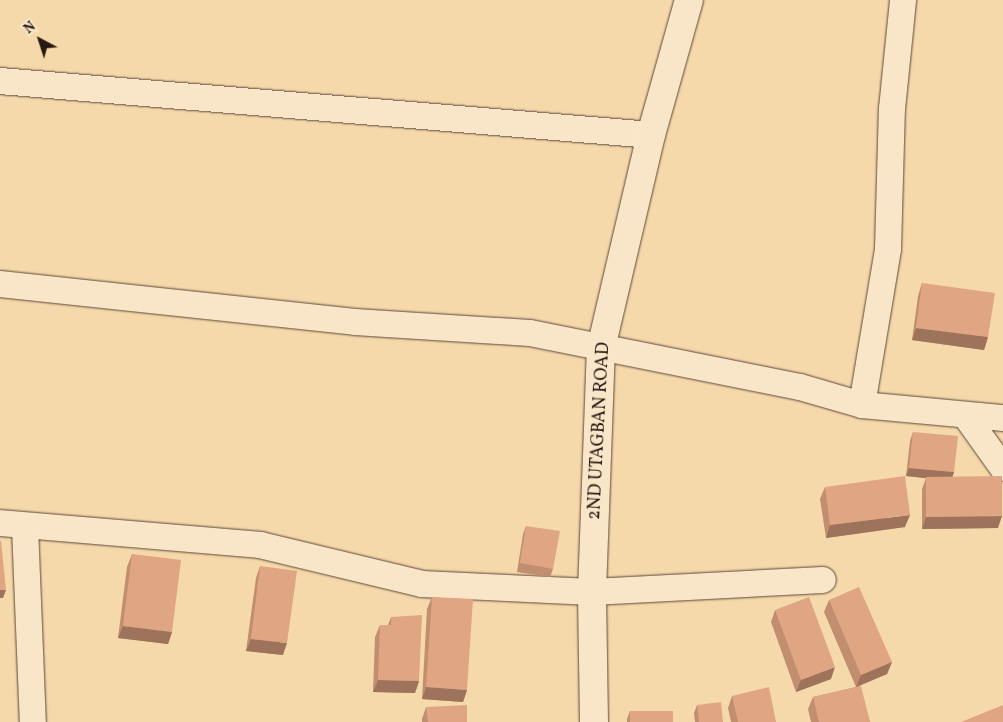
<!DOCTYPE html>
<style>
body{margin:0}
#map{position:relative;width:1003px;height:722px;overflow:hidden;background:#f6d9aa;font-family:Vollkorn,serif}
div>[style]{position:absolute}
.roads{filter:drop-shadow(0 0 1px #5b4839) drop-shadow(0 0 1px #5b4839)}
.street>*{height:26px;margin:-13px;padding:0 13px;transform-origin:13px;border-radius:13px;background:#f9e6c8}
.secondary>*{height:28px;margin:-14px;padding:0 14px;transform-origin:14px;border-radius:14px;background:#f9e6c8}
.wall>*{inset:0;background:#c18e70}
.shaded-wall>*{inset:0;background:#9d745b}
.building>*{inset:0;background:#e0a582}
span{translate:-50% -50%;white-space:nowrap;text-align:center;line-height:1.15;-webkit-text-stroke:5px #f9e6c8;paint-order:stroke}
.street-label{font-size:18px;color:#271813}
.north{position:absolute;left:15px;top:15px;width:50px;height:50px;-webkit-text-stroke:4px #f9e6c8;paint-order:stroke;rotate:320deg;font-size:14px;font-weight:700;line-height:20px;text-align:center;color:#271813}
.north::after{content:'';display:block;margin:auto;width:18px;height:22px;background:#271813;clip-path:polygon(50% 0,100% 100%,50% 72%,0 100%)}
</style>
<div id="map">
<div class="roads">
<div class="street">
<div style="left:0;top:81px;width:653px;rotate:4.74deg"></div>
<div style="left:0;top:284px;width:357px;rotate:6.1deg"></div>
<div style="left:355px;top:322px;width:175px;rotate:3.6deg"></div>
<div style="left:530px;top:333px;width:275px;rotate:11.3deg"></div>
<div style="left:800px;top:387px;width:65px;rotate:16.2deg"></div>
<div style="left:862px;top:405px;width:142px;rotate:5.3deg"></div>
<div style="left:862px;top:405px;width:158px;rotate:-80.5deg"></div>
<div style="left:888px;top:249px;width:140px;rotate:-88.4deg"></div>
<div style="left:892px;top:109px;width:110px;rotate:-84.2deg"></div>
<div style="left:965px;top:415px;width:65px;rotate:54.4deg"></div>
<div style="left:0;top:523px;width:261px;rotate:4.8deg"></div>
<div style="left:260px;top:545px;width:167px;rotate:13.5deg"></div>
<div style="left:422px;top:584px;width:170px;rotate:2.7deg"></div>
<div style="left:592px;top:592px;width:231px;rotate:-3deg"></div>
<div style="left:25px;top:527px;width:195px;rotate:87.7deg"></div>
</div>
<div class="secondary">
<div style="left:594px;top:722px;width:130px;rotate:-90.9deg"></div>
<div style="left:592px;top:592px;width:244px;rotate:-87.9deg"></div>
<div style="left:601px;top:348px;width:219px;rotate:-76.8deg"></div>
<div style="left:651px;top:135px;width:140px;rotate:-74.3deg"></div>
</div>
</div>
<div class="wall">
<div style="clip-path:polygon(922px 283px,988px 337px,984px 350px,912px 340px,918px 296px)"></div>
<div style="clip-path:polygon(913px 432px,954px 472px,952px 477px,998px 528px,922px 529px,922px 489px,926px 478px,906px 476px,910px 441px)"></div>
<div style="clip-path:polygon(825px 487px,905px 527px,826px 538px,820px 499px)"></div>
<div style="clip-path:polygon(526px 526px,553px 569px,550px 577px,517px 572px,523px 534px)"></div>
<div style="clip-path:polygon(132px 554px,172px 632px,168px 644px,118px 638px,127px 567px)"></div>
<div style="clip-path:polygon(260px 566px,283px 655px,246px 651px,256px 578px)"></div>
<div style="clip-path:polygon(432px 597px,467px 690px,463px 702px,422px 699px,427px 609px)"></div>
<div style="clip-path:polygon(829px 600px,892px 662px,887px 674px,859px 686px,870px 722px,811px 722px,808px 709px,813px 697px,856px 687px,824px 612px)"></div>
<div style="clip-path:polygon(775px 610px,831px 679px,796px 692px,771px 622px)"></div>
<div style="clip-path:polygon(391px 617px,419px 681px,415px 693px,373px 692px,375px 637px,380px 625px,388px 625px)"></div>
<div style="clip-path:polygon(732px 696px,776px 722px,731px 722px,728px 708px)"></div>
<div style="clip-path:polygon(697px 705px,723px 722px,695px 722px,694px 713px)"></div>
<div style="clip-path:polygon(426px 707px,467px 722px,422px 722px,422px 719px)"></div>
<div style="clip-path:polygon(630px 711px,673px 722px,627px 722px,627px 719px)"></div>
</div>
<div class="shaded-wall">
<div style="clip-path:polygon(916px 328px,988px 337px,984px 350px,912px 340px)"></div>
<div style="clip-path:polygon(909px 468px,954px 472px,951px 481px,906px 476px)"></div>
<div style="clip-path:polygon(910px 515px,905px 527px,826px 538px,830px 525px)"></div>
<div style="clip-path:polygon(1002px 516px,998px 528px,922px 529px,926px 517px)"></div>
<div style="clip-path:polygon(0 590px,6px 590px,3px 598px,0 598px)"></div>
<div style="clip-path:polygon(123px 626px,172px 632px,168px 644px,118px 638px)"></div>
<div style="clip-path:polygon(251px 639px,287px 643px,283px 655px,246px 651px)"></div>
<div style="clip-path:polygon(892px 662px,887px 674px,856px 687px,861px 675px)"></div>
<div style="clip-path:polygon(835px 667px,831px 679px,796px 692px,801px 680px)"></div>
<div style="clip-path:polygon(378px 680px,419px 681px,415px 693px,373px 692px)"></div>
<div style="clip-path:polygon(426px 687px,467px 690px,463px 702px,422px 699px)"></div>
</div>
<div class="building">
<div style="clip-path:polygon(922px 283px,995px 293px,988px 337px,916px 328px)"></div>
<div style="clip-path:polygon(913px 432px,958px 436px,954px 472px,909px 468px)"></div>
<div style="clip-path:polygon(905px 476px,910px 515px,830px 525px,825px 487px)"></div>
<div style="clip-path:polygon(1002px 476px,1002px 516px,926px 517px,926px 477px)"></div>
<div style="clip-path:polygon(526px 526px,560px 531px,553px 569px,520px 563px)"></div>
<div style="clip-path:polygon(0 541px,1px 541px,6px 590px,0 590px)"></div>
<div style="clip-path:polygon(132px 554px,181px 560px,172px 632px,123px 626px)"></div>
<div style="clip-path:polygon(260px 566px,297px 571px,287px 643px,251px 639px)"></div>
<div style="clip-path:polygon(859px 587px,892px 662px,861px 675px,829px 600px)"></div>
<div style="clip-path:polygon(432px 597px,473px 599px,467px 690px,426px 687px)"></div>
<div style="clip-path:polygon(809px 597px,835px 667px,801px 680px,775px 610px)"></div>
<div style="clip-path:polygon(422px 615px,419px 681px,378px 680px,380px 625px,391px 625px,391px 617px)"></div>
<div style="clip-path:polygon(861px 686px,870px 722px,819px 722px,813px 697px)"></div>
<div style="clip-path:polygon(769px 687px,776px 722px,738px 722px,732px 696px)"></div>
<div style="clip-path:polygon(721px 702px,723px 722px,699px 722px,697px 705px)"></div>
<div style="clip-path:polygon(467px 705px,467px 722px,428px 722px,426px 707px)"></div>
<div style="clip-path:polygon(1003px 705px,1003px 722px,961px 722px)"></div>
<div style="clip-path:polygon(630px 711px,673px 711px,673px 722px,630px 722px)"></div>
</div>
<div class="street-label">
<span style="left:600px;top:431px;rotate:-87deg">2ND UTAGBAN ROAD</span>
</div>
<div class="north">N</div>
</div>
